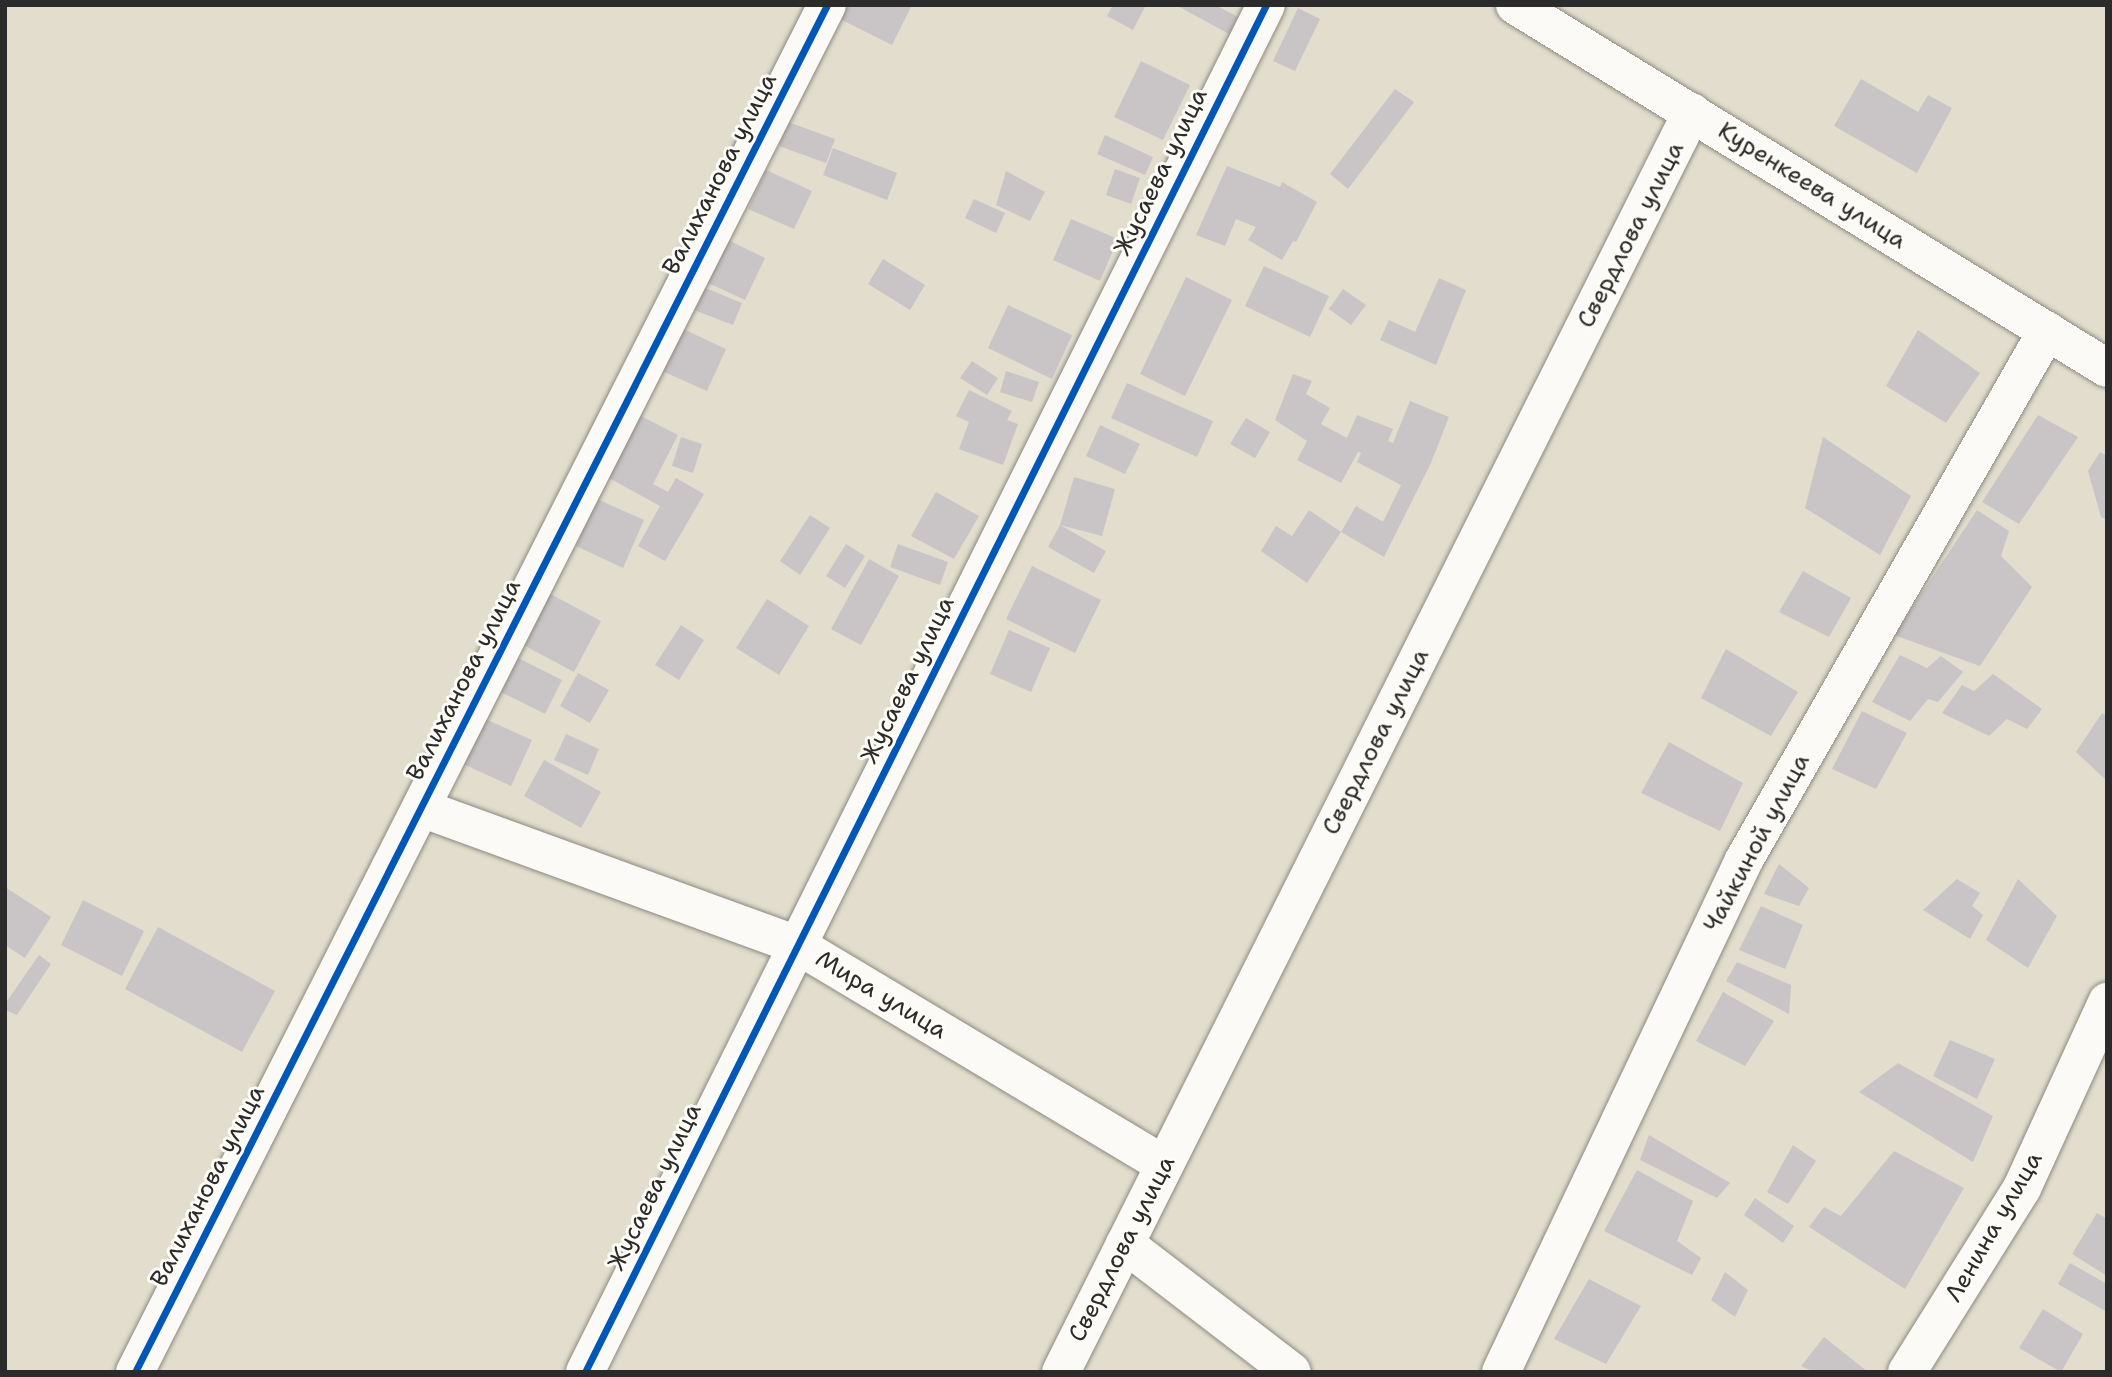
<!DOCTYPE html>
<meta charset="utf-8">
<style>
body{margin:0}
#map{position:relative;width:2112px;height:1377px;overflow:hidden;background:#e2ddcc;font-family:"Shantell Sans",sans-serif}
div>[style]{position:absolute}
.building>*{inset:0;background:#c9c5c6}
.roads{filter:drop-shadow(0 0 2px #8c8981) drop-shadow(0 0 2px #8c8981)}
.minor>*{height:38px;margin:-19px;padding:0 19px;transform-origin:19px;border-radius:19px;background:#fbfaf7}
.cycleway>*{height:7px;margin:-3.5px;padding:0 3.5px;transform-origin:3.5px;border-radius:3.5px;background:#0057b8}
span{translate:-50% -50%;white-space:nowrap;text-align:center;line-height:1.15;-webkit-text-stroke:6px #fdfcf7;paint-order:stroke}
.street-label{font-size:24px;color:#2b2b2b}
.frame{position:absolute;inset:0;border:7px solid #2b2b2b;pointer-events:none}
</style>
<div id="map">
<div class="building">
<div style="clip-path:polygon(844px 5px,912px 5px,892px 45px,838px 18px)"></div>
<div style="clip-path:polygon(1113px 5px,1146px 5px,1133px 30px,1107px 16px)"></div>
<div style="clip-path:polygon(1176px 5px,1221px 5px,1219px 7px,1238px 17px,1229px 34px)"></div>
<div style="clip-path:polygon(1298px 8px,1320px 19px,1295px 71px,1273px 61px)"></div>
<div style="clip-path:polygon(1141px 61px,1190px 85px,1163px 140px,1114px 117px)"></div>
<div style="clip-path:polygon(1861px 79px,1918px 112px,1928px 95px,1952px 108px,1917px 173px,1834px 126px)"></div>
<div style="clip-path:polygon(1395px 89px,1414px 102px,1348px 189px,1330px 174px)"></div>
<div style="clip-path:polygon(788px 122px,835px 139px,826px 163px,779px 146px)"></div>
<div style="clip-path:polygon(1105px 135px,1153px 157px,1145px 175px,1097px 154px)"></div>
<div style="clip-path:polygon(833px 148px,897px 173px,887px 200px,823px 175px)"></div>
<div style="clip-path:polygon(1227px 166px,1280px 187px,1282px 182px,1317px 202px,1296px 242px,1293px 241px,1282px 260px,1248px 240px,1256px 227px,1236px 219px,1225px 246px,1196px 235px)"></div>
<div style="clip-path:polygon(1115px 169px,1140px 178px,1131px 204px,1106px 195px)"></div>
<div style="clip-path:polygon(766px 170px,812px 191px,794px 229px,748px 209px)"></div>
<div style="clip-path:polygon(1006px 171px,1045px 192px,1030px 221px,996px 205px)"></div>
<div style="clip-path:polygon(974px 199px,1005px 213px,996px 233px,965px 218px)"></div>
<div style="clip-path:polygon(1071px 219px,1118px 239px,1100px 281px,1053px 260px)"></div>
<div style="clip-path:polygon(726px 239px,765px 258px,745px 300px,706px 282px)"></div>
<div style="clip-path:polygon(883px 259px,925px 285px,910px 310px,868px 284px)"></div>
<div style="clip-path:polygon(1264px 266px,1329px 296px,1310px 337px,1245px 306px)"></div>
<div style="clip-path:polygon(1186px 277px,1232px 300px,1185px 396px,1140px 374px)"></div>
<div style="clip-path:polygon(1439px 278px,1466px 290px,1436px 365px,1380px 340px,1389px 320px,1415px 332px)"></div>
<div style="clip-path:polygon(703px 287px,742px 303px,733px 325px,694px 310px)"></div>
<div style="clip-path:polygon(1343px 289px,1366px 305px,1351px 325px,1329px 309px)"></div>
<div style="clip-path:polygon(1008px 305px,1072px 335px,1052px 379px,988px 348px)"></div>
<div style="clip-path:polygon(681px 328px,726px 349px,707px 391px,662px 371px)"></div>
<div style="clip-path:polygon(1918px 330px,1980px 373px,1946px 423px,1886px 386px)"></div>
<div style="clip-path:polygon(972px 361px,998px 378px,987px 395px,960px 378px)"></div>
<div style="clip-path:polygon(1006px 371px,1039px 382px,1032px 402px,1000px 392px)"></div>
<div style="clip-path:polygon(1293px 374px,1312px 381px,1306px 394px,1330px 408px,1321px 424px,1347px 438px,1357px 415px,1393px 429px,1388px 441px,1393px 443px,1410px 401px,1449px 417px,1431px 463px,1384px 557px,1341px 532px,1307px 583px,1261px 551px,1276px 526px,1292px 536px,1309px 510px,1341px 532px,1356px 506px,1383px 522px,1401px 485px,1357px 462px,1361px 453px,1358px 452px,1341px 483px,1297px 460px,1307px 441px,1275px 420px)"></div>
<div style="clip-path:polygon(1127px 383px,1213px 421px,1197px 457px,1111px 418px)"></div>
<div style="clip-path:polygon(969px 390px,1012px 411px,1007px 420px,1018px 424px,1003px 465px,959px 449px,969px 422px,956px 416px)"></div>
<div style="clip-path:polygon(2038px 415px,2078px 437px,2019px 524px,1982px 502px)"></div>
<div style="clip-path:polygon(641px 416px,678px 435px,653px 484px,668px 492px,676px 478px,704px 494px,665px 561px,638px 546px,660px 506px,609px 478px)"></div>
<div style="clip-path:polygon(1246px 418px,1270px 432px,1255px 458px,1230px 444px)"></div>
<div style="clip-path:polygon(1100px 425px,1140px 444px,1125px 474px,1086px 456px)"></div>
<div style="clip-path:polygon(681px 437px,702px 444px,693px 473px,672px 466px)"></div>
<div style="clip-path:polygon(1823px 437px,1911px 496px,1880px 555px,1805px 508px)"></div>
<div style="clip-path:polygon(2100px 452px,2107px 456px,2107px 520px,2101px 517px,2088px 471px)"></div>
<div style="clip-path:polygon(1074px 477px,1115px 489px,1102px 536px,1060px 525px)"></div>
<div style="clip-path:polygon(936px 492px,979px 516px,954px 559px,911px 536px)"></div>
<div style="clip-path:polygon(597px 499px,644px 520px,623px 568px,576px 546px)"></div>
<div style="clip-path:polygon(1977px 510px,2009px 531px,2001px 556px,2032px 587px,1980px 666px,1894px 635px)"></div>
<div style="clip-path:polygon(810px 515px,830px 528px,800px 575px,780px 561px)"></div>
<div style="clip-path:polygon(1060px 525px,1106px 551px,1094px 573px,1048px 547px)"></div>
<div style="clip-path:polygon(846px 544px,865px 556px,845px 588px,826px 576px)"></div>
<div style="clip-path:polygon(898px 544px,948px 562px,940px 585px,890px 567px)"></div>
<div style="clip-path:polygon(869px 559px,899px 576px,861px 645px,831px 629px)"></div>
<div style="clip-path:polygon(1032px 566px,1101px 600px,1075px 653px,1006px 619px)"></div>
<div style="clip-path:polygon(1803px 571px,1851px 598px,1829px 637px,1779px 612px)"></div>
<div style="clip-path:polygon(541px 589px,601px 621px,574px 672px,514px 640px)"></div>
<div style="clip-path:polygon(767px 599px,809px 626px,779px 675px,736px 648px)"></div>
<div style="clip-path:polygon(681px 625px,704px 640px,679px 680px,655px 665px)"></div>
<div style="clip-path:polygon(1009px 630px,1050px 648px,1031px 692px,990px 674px)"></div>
<div style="clip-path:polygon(1726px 649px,1798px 692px,1771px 736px,1701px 698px)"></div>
<div style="clip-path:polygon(1900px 655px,1927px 668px,1941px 656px,1963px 672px,1938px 702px,1928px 699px,1910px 721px,1872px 702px)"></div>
<div style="clip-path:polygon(518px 658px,562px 680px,545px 714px,501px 692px)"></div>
<div style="clip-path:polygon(578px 673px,609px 690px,590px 723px,560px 706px)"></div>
<div style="clip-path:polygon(1993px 674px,2042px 709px,2027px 729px,2007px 719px,1989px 736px,1942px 713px,1962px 685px,1974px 691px)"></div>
<div style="clip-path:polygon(1862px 711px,1907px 733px,1876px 789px,1832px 769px)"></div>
<div style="clip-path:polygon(2102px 713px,2107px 717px,2107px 781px,2076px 752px)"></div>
<div style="clip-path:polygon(483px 718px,532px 740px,511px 786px,463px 764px)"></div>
<div style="clip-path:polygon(566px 734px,599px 749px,588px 775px,554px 760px)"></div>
<div style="clip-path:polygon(1669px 742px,1743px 783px,1720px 831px,1641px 793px)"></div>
<div style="clip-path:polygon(544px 760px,601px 792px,581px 828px,524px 796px)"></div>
<div style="clip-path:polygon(1779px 864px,1809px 888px,1799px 906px,1764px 894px)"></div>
<div style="clip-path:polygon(1957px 879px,1980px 893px,1972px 906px,1983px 915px,1970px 939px,1923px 910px)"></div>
<div style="clip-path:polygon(2018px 879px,2057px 916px,2028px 968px,1986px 940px)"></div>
<div style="clip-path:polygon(5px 887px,51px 917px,25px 958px,5px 945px)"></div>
<div style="clip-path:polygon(83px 900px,144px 931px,122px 976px,61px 945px)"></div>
<div style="clip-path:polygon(1761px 906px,1803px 925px,1785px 969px,1739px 950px)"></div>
<div style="clip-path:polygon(158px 927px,275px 991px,242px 1052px,125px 989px)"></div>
<div style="clip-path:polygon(39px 955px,51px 964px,17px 1015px,5px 1010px,5px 1004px)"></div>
<div style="clip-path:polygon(1737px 962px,1791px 985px,1789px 1014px,1726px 981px)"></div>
<div style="clip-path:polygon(1723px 992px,1774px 1021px,1745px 1066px,1696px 1041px)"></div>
<div style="clip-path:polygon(1950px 1040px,1995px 1059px,1977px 1099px,1933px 1076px)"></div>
<div style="clip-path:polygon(1898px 1063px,1993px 1116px,1973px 1162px,1859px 1092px)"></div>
<div style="clip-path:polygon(1649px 1135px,1730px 1183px,1717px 1198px,1640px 1160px)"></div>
<div style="clip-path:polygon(1793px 1145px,1816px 1161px,1788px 1204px,1767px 1192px)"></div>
<div style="clip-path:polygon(1894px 1151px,1964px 1188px,1905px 1289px,1809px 1227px,1824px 1207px,1841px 1216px)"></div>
<div style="clip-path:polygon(1637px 1170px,1693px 1201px,1677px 1241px,1701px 1258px,1692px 1275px,1604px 1231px)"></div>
<div style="clip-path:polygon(1755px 1198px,1794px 1226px,1783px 1243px,1744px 1215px)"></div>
<div style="clip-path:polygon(2097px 1213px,2107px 1219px,2107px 1276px,2072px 1254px)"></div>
<div style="clip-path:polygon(2070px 1263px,2107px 1284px,2107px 1312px,2058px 1284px)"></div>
<div style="clip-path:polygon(1725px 1272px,1748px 1290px,1735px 1317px,1711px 1300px)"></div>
<div style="clip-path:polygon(1589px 1279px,1641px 1306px,1606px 1364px,1554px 1339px)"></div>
<div style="clip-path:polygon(2043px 1309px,2083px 1334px,2061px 1372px,2019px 1348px)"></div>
<div style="clip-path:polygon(1824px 1337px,1868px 1372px,1814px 1372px,1801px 1366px)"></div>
</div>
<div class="roads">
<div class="minor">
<div style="left:1515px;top:5px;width:694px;rotate:31.52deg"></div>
<div style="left:421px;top:808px;width:400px;rotate:20deg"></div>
<div style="left:797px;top:945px;width:428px;rotate:30.9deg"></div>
<div style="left:1125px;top:1244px;width:210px;rotate:37.5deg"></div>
<div style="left:135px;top:1372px;width:1532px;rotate:-63.15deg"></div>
<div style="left:585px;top:1372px;width:1527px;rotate:-63.52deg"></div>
<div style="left:1061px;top:1372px;width:1409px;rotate:-63.4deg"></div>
<div style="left:1501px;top:1372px;width:567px;rotate:-64.61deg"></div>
<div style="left:1744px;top:860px;width:610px;rotate:-60.2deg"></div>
<div style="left:1907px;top:1372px;width:217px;rotate:-58deg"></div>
<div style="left:2022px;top:1188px;width:205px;rotate:-65.4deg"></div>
</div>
</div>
<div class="cycleway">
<div style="left:135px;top:1372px;width:1532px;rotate:-63.15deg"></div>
<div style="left:585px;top:1372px;width:1527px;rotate:-63.52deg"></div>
</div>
<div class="street-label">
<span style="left:1161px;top:172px;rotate:-64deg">Жусаева улица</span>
<span style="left:720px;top:174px;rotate:-63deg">Валиханова улица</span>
<span style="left:1812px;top:186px;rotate:32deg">Куренкеева улица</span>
<span style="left:1631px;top:235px;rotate:-63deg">Свердлова улица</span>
<span style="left:464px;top:680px;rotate:-63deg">Валиханова улица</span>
<span style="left:908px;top:680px;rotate:-64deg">Жусаева улица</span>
<span style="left:1376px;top:742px;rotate:-63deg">Свердлова улица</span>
<span style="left:1757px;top:843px;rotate:-62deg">Чайкиной улица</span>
<span style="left:881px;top:995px;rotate:31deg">Мира улица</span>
<span style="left:208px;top:1186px;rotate:-63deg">Валиханова улица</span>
<span style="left:655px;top:1187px;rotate:-64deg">Жусаева улица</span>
<span style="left:1994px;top:1227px;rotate:-60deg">Ленина улица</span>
<span style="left:1122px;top:1249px;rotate:-63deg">Свердлова улица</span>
</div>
<div class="frame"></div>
</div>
